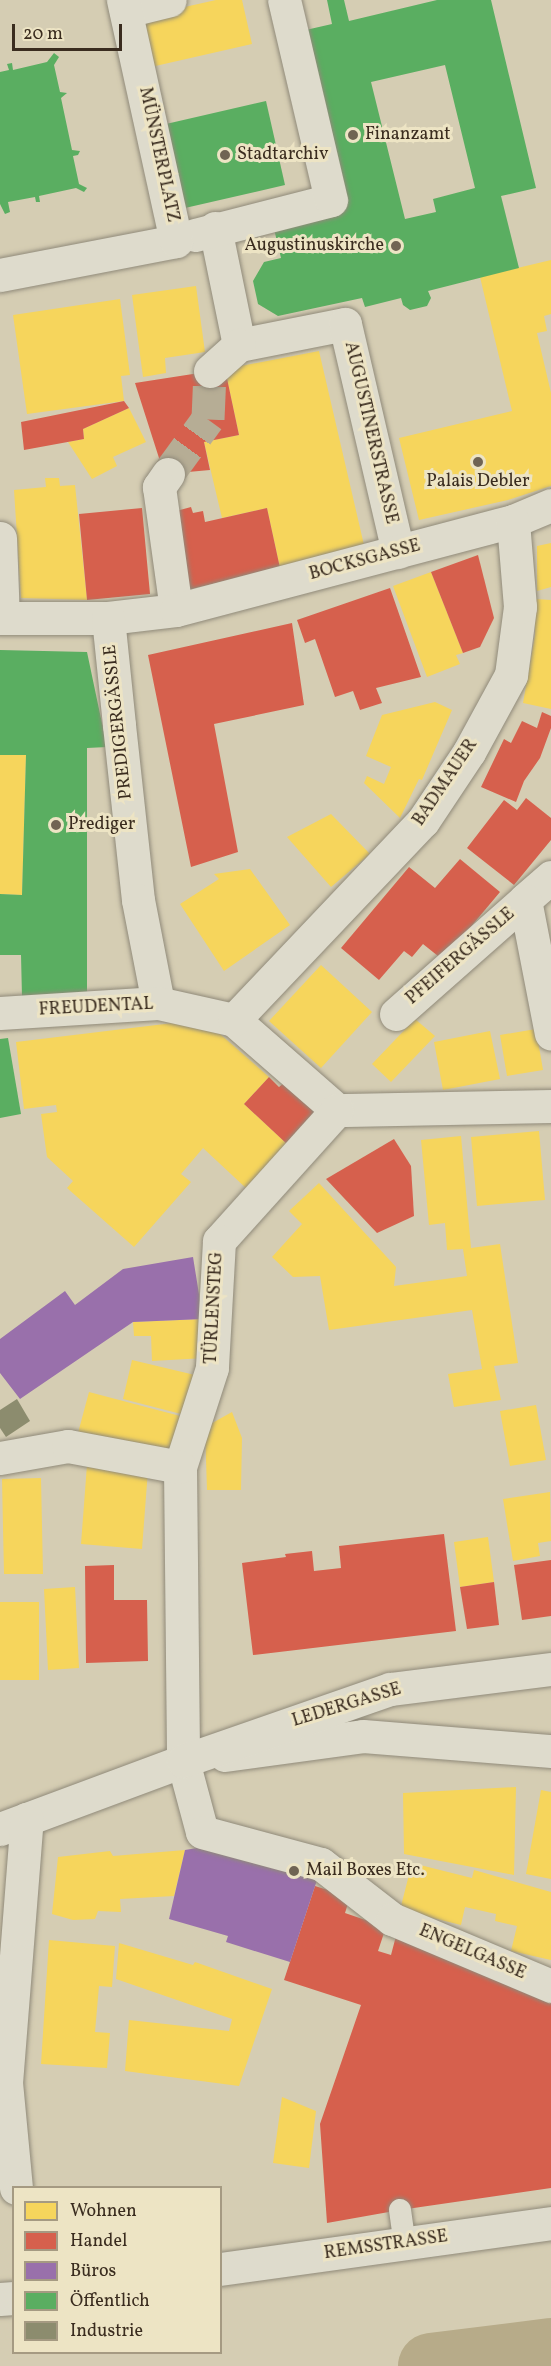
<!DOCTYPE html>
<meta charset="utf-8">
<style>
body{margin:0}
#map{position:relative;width:551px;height:2366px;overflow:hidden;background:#d5cdb3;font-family:Vollkorn,serif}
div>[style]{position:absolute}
.homes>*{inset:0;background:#f6d55c}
.shops>*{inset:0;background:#d6604d}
.offices>*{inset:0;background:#9970ab}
.public>*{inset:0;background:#5aae61}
.industry>*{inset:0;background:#8c8c6e}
.river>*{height:66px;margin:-33px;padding:0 33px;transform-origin:33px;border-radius:33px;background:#b7ab89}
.pedestrian-tunnel>*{height:33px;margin-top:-16.5px;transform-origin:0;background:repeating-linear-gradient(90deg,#b6ad95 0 33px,transparent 0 49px)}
.roads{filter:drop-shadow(0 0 2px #908a7a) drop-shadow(0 0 2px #908a7a)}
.service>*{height:22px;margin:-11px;padding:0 11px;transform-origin:11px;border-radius:11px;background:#dedbcc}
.pedestrian>*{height:33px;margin:-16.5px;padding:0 16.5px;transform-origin:16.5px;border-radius:16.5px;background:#dedbcc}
.minor>*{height:33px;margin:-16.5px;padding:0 16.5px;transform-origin:16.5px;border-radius:16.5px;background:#dedbcc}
.secondary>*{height:33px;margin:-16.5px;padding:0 16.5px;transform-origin:16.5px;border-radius:16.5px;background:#dedbcc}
.dots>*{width:16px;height:16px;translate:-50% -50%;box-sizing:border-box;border:3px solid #ede4c4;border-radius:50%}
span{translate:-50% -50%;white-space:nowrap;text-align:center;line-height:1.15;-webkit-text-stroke:6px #ede4c4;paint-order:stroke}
.poi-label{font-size:18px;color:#3a2c1f}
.left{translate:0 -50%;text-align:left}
.right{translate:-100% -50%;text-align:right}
.street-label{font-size:18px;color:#3a2c1f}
.legend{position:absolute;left:12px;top:2186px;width:210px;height:168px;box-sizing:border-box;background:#ede4c4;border:2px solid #a59a82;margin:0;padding:8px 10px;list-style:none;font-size:18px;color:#3a2c1f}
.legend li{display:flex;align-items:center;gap:12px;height:30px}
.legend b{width:30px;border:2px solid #a59a82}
.scale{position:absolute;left:12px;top:24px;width:110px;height:27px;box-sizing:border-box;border:3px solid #3a2c1f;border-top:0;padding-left:8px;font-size:18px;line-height:21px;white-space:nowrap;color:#3a2c1f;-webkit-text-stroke:4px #ede4c4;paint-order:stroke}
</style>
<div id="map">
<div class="homes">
<div style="clip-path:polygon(216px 0,242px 0,252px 44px,151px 67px,140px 17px)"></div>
<div style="clip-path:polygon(551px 260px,551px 314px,544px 316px,547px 331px,537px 333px,551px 393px,551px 486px,508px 500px,419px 520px,399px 438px,512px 411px,480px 277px)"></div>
<div style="clip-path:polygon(196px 286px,205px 352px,165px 358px,166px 373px,143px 377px,132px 295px)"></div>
<div style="clip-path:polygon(120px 299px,130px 375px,121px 376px,124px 401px,27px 414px,13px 315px)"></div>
<div style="clip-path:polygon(319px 351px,364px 545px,280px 568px,267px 508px,222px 518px,204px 442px,239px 435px,225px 369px)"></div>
<div style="clip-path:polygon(129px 408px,146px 442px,113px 457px,117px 466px,92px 479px,68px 442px,84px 439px,83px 429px)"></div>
<div style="clip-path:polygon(45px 478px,59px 478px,60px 486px,75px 485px,87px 600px,21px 598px,14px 490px,46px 487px)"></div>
<div style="clip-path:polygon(551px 543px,551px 587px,537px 591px,537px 546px)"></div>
<div style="clip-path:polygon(431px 572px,463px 653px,456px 655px,460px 664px,427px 677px,393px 586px)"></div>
<div style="clip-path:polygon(535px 599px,551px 600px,551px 709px,523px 703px,535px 635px)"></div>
<div style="clip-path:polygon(435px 702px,452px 710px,422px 780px,419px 779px,400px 818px,364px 783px,367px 776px,384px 784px,391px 767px,366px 756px,382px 715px)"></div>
<div style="clip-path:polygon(0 755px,26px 755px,22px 895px,0 894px)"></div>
<div style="clip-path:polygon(331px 814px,370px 854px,331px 887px,287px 837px)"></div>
<div style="clip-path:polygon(250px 869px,290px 925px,224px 971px,180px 904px,219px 879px,214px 874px)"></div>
<div style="clip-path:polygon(321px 965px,372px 1012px,321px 1068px,269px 1021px)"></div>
<div style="clip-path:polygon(415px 1019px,435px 1036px,391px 1082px,372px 1064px)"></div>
<div style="clip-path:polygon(181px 1022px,219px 1033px,269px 1077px,244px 1104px,288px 1145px,247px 1189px,203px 1148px,181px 1174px,191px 1182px,134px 1247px,67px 1188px,73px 1181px,47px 1157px,41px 1114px,57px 1112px,56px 1105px,24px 1109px,16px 1042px)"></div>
<div style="clip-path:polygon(536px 1029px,543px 1070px,507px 1076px,500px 1035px)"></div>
<div style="clip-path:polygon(490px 1031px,500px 1079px,443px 1090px,434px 1042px)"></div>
<div style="clip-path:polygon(539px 1131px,545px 1200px,477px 1206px,471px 1137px)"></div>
<div style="clip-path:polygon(461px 1136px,471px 1248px,500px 1244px,518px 1363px,494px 1366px,501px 1400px,454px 1407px,448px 1374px,482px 1369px,472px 1310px,329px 1330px,320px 1276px,293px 1277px,272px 1257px,302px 1224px,289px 1211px,319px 1183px,396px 1267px,394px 1286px,467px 1276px,463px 1249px,447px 1250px,445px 1223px,429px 1225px,421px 1140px)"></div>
<div style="clip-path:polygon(203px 1319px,205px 1358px,152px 1361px,151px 1336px,134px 1336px,133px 1322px)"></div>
<div style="clip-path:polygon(132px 1360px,199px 1376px,189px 1416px,123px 1399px)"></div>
<div style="clip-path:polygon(89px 1392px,180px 1416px,168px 1458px,78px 1433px)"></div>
<div style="clip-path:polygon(536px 1405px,546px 1460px,510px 1466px,500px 1411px)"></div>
<div style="clip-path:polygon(232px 1412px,242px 1438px,241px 1490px,207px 1490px,205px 1427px)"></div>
<div style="clip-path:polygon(87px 1465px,148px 1470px,142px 1549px,81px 1544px)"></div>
<div style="clip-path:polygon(41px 1478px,43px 1574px,4px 1574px,2px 1479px)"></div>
<div style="clip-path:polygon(550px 1492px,551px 1541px,538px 1543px,540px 1556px,513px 1561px,503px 1499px)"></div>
<div style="clip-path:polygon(488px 1537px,494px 1582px,460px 1587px,454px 1542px)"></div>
<div style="clip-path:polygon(75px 1587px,79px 1668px,48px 1670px,44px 1589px)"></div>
<div style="clip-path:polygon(0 1602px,39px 1602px,39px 1680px,0 1680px)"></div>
<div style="clip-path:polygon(516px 1787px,514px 1875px,404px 1854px,403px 1793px)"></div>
<div style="clip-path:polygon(541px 1790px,551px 1792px,551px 1879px,526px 1874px)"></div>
<div style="clip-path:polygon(185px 1850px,174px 1896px,120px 1899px,121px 1912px,98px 1911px,95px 1919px,73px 1920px,52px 1914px,58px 1857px,110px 1851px,113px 1856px)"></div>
<div style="clip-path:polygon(412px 1863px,472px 1878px,474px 1870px,551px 1892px,551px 1960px,511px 1951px,517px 1926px,495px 1921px,496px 1914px,465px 1907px,461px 1925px,400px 1910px)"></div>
<div style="clip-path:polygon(49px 1940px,115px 1946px,112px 1987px,99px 1986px,95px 2032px,110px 2033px,107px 2068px,41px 2064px)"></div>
<div style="clip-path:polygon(119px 1943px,193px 1965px,195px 1962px,272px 1989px,239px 2086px,125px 2071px,129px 2020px,229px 2031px,232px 2019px,116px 1979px)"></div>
<div style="clip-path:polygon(282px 2097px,316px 2111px,309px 2168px,273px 2163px)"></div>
</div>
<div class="shops">
<div style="clip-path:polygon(225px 369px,239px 435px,204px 442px,210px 470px,155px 475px,159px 458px,135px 383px)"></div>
<div style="clip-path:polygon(124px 401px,129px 408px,83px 429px,84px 439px,24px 450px,21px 422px)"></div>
<div style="clip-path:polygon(191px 507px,193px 513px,203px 511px,205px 522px,267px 508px,280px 568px,187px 590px,169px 513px)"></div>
<div style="clip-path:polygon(142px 508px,150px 594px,87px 600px,79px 514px)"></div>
<div style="clip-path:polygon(478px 555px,494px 618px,480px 647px,463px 653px,431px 572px)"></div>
<div style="clip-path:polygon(390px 588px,421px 677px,376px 688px,382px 703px,360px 710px,353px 691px,335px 697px,315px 639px,305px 643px,297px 620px)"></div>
<div style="clip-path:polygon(292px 623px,304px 705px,214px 724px,238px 852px,191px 867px,148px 655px)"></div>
<div style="clip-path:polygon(542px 712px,551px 716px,551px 728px,540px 758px,524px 781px,516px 802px,481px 787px,504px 739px,511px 743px,522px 721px,537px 728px)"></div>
<div style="clip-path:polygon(526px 798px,551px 818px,551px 840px,514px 885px,467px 848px,504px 800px,517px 810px)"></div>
<div style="clip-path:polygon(460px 859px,500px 892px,443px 960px,423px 944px,412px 957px,404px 951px,379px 980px,341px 948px,409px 867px,435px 888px)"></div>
<div style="clip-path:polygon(269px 1077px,279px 1087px,285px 1082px,318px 1112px,288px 1145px,244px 1104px)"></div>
<div style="clip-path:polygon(394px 1139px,411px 1166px,414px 1216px,377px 1233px,326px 1179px)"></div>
<div style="clip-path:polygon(444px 1534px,456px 1631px,253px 1655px,242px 1563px,286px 1557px,285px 1554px,312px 1551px,314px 1571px,341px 1568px,339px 1546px)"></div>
<div style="clip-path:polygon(551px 1560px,551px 1616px,522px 1620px,514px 1565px)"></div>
<div style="clip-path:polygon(114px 1565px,114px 1600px,147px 1600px,148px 1661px,86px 1663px,85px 1566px)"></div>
<div style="clip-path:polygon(494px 1582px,499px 1625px,467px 1629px,460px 1587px)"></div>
<div style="clip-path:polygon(315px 1886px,350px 1897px,345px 1913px,386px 1927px,378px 1951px,391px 1955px,396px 1936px,551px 2003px,551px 2188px,400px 2210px,327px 2223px,320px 2124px,361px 2005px,284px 1980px)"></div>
</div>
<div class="offices">
<div style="clip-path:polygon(193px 1257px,203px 1319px,133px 1322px,20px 1399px,0 1373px,0 1339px,65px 1291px,75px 1305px,123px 1269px)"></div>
<div style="clip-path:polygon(197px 1848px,318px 1877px,290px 1962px,226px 1942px,228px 1936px,169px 1919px,185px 1850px)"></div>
</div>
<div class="public">
<div style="clip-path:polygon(evenodd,327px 0,344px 0,349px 21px,437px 0,491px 0,536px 188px,501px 196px,519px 268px,428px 291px,431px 298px,427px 306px,410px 310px,403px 305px,401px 298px,365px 307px,362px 298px,278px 316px,258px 304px,253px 281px,264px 262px,281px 258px,274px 229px,341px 213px,297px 32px,332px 24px,327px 0,445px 65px,475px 188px,433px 199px,436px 212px,405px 219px,371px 82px,445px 65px)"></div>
<div style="clip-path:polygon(54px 53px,59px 57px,54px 65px,60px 92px,67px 93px,61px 98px,72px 150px,80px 151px,78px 155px,73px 156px,79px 184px,87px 188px,84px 192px,76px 188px,39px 196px,40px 202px,36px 202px,35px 197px,8px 202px,10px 212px,5px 214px,0 204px,0 72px,9px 70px,7px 64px,12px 63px,13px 70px,47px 62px)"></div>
<div style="clip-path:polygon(266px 101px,285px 185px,185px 208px,166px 124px)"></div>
<div style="clip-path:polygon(0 650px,87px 652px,107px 747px,87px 748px,87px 996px,22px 997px,21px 955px,0 955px,0 894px,22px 895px,26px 755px,0 755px)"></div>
<div style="clip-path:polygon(8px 1038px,21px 1114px,0 1118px,0 1039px)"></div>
</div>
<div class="industry">
<div style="clip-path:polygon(17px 1399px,30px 1421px,6px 1437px,0 1428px,0 1410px)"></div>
</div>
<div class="river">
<div style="left:431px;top:2366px;width:121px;rotate:-7.1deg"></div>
</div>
<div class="pedestrian-tunnel">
<div style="left:168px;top:474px;width:68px;rotate:-54deg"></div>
<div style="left:208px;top:419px;width:48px;rotate:-87.6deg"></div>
</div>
<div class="roads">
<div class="service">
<div style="left:400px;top:2210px;width:34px;rotate:82deg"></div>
</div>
<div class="pedestrian">
<div style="left:126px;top:11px;width:45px;rotate:-14deg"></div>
<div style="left:215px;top:228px;width:119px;rotate:78.4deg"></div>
<div style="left:239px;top:345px;width:108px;rotate:-11.2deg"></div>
<div style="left:345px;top:324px;width:234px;rotate:76.9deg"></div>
<div style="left:195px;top:235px;width:140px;rotate:-14.4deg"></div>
<div style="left:331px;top:200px;width:205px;rotate:-103.2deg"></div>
<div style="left:0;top:275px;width:179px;rotate:-10.9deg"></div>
<div style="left:176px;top:241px;width:247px;rotate:-102.4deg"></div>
<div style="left:210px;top:371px;width:39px;rotate:-42deg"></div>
<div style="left:168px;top:474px;width:16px;rotate:125deg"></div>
<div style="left:159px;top:487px;width:124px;rotate:82.1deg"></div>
<div style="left:0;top:538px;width:80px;rotate:87.9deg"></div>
<div style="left:0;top:618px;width:108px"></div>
<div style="left:108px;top:618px;width:68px;rotate:-6.7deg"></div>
<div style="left:176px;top:610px;width:349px;rotate:-14.8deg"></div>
<div style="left:513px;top:521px;width:41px;rotate:-22.8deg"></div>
<div style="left:108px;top:618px;width:108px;rotate:84.1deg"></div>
<div style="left:225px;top:1755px;width:139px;rotate:-7.8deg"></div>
<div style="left:363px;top:1736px;width:189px;rotate:4.6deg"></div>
</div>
<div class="minor">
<div style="left:119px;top:725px;width:176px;rotate:83.8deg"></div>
<div style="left:138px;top:900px;width:105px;rotate:79deg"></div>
<div style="left:551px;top:877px;width:35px;rotate:139deg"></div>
<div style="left:525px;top:900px;width:136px;rotate:79deg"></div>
<div style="left:0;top:1013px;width:158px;rotate:-3.6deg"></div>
<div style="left:158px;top:1003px;width:78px;rotate:12.6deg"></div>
<div style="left:234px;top:1020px;width:137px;rotate:41.1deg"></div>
<div style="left:396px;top:1014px;width:172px;rotate:-41.5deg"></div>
<div style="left:234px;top:1020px;width:274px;rotate:-46.5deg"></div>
<div style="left:423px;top:821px;width:83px;rotate:-56.3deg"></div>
<div style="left:469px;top:752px;width:88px;rotate:-61.4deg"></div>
<div style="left:511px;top:675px;width:69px;rotate:-82.5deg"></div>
<div style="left:520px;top:607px;width:86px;rotate:-94.7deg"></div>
<div style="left:551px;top:1106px;width:214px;rotate:178.9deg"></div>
<div style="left:337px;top:1110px;width:176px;rotate:132deg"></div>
<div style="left:219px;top:1241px;width:127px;rotate:93.2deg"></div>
<div style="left:212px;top:1368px;width:104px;rotate:107.9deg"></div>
<div style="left:180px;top:1467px;width:294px;rotate:89.4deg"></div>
<div style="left:183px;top:1761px;width:73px;rotate:75deg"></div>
<div style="left:202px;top:1832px;width:123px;rotate:15.1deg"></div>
<div style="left:321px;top:1864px;width:90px;rotate:37.8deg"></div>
<div style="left:392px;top:1919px;width:173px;rotate:22.8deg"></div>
<div style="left:0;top:1458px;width:69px;rotate:-10deg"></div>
<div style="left:68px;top:1446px;width:114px;rotate:10.6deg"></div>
<div style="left:0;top:1829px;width:195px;rotate:-20.4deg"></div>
<div style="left:183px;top:1761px;width:219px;rotate:-19.2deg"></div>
<div style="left:390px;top:1689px;width:162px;rotate:-7.1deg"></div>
<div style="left:16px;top:2188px;width:105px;rotate:-95.4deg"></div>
<div style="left:6px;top:2083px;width:265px;rotate:-85.5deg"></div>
</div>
<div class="secondary">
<div style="left:220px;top:2269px;width:334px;rotate:-7.9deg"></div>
<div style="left:0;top:2299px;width:14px;rotate:-4deg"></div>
</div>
</div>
<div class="dots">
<div style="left:353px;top:135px;background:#706453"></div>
<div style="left:225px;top:155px;background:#706453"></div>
<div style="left:396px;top:246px;background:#706453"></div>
<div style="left:478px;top:462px;background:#706453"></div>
<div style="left:56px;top:825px;background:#706453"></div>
<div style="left:294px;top:1871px;background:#706453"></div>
</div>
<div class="poi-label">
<span class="left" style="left:365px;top:135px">Finanzamt</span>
<span class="left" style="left:237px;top:155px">Stadtarchiv</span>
<span class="right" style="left:384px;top:246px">Augustinuskirche</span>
<span style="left:478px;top:482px">Palais Debler</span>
<span class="left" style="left:68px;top:825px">Prediger</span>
<span class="left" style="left:306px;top:1871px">Mail Boxes Etc.</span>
</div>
<div class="street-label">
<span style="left:158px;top:155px;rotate:78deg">MÜNSTERPLATZ</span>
<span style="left:370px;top:433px;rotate:77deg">AUGUSTINERSTRASSE</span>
<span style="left:365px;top:561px;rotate:-15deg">BOCKSGASSE</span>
<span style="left:119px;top:722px;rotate:-96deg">PREDIGERGÄSSLE</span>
<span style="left:446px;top:783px;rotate:-56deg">BADMAUER</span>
<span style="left:461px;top:957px;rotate:-41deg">PFEIFERGÄSSLE</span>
<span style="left:96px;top:1008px;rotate:-3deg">FREUDENTAL</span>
<span style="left:215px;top:1308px;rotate:-87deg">TÜRLENSTEG</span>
<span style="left:347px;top:1706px;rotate:-17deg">LEDERGASSE</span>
<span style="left:472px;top:1953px;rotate:23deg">ENGELGASSE</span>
<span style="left:386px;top:2246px;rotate:-8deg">REMSSTRASSE</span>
</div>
<ul class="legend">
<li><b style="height:16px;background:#f6d55c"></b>Wohnen</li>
<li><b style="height:16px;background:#d6604d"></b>Handel</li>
<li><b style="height:16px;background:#9970ab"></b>Büros</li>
<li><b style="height:16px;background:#5aae61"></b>Öffentlich</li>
<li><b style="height:16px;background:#8c8c6e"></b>Industrie</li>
</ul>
<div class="scale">20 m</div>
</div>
